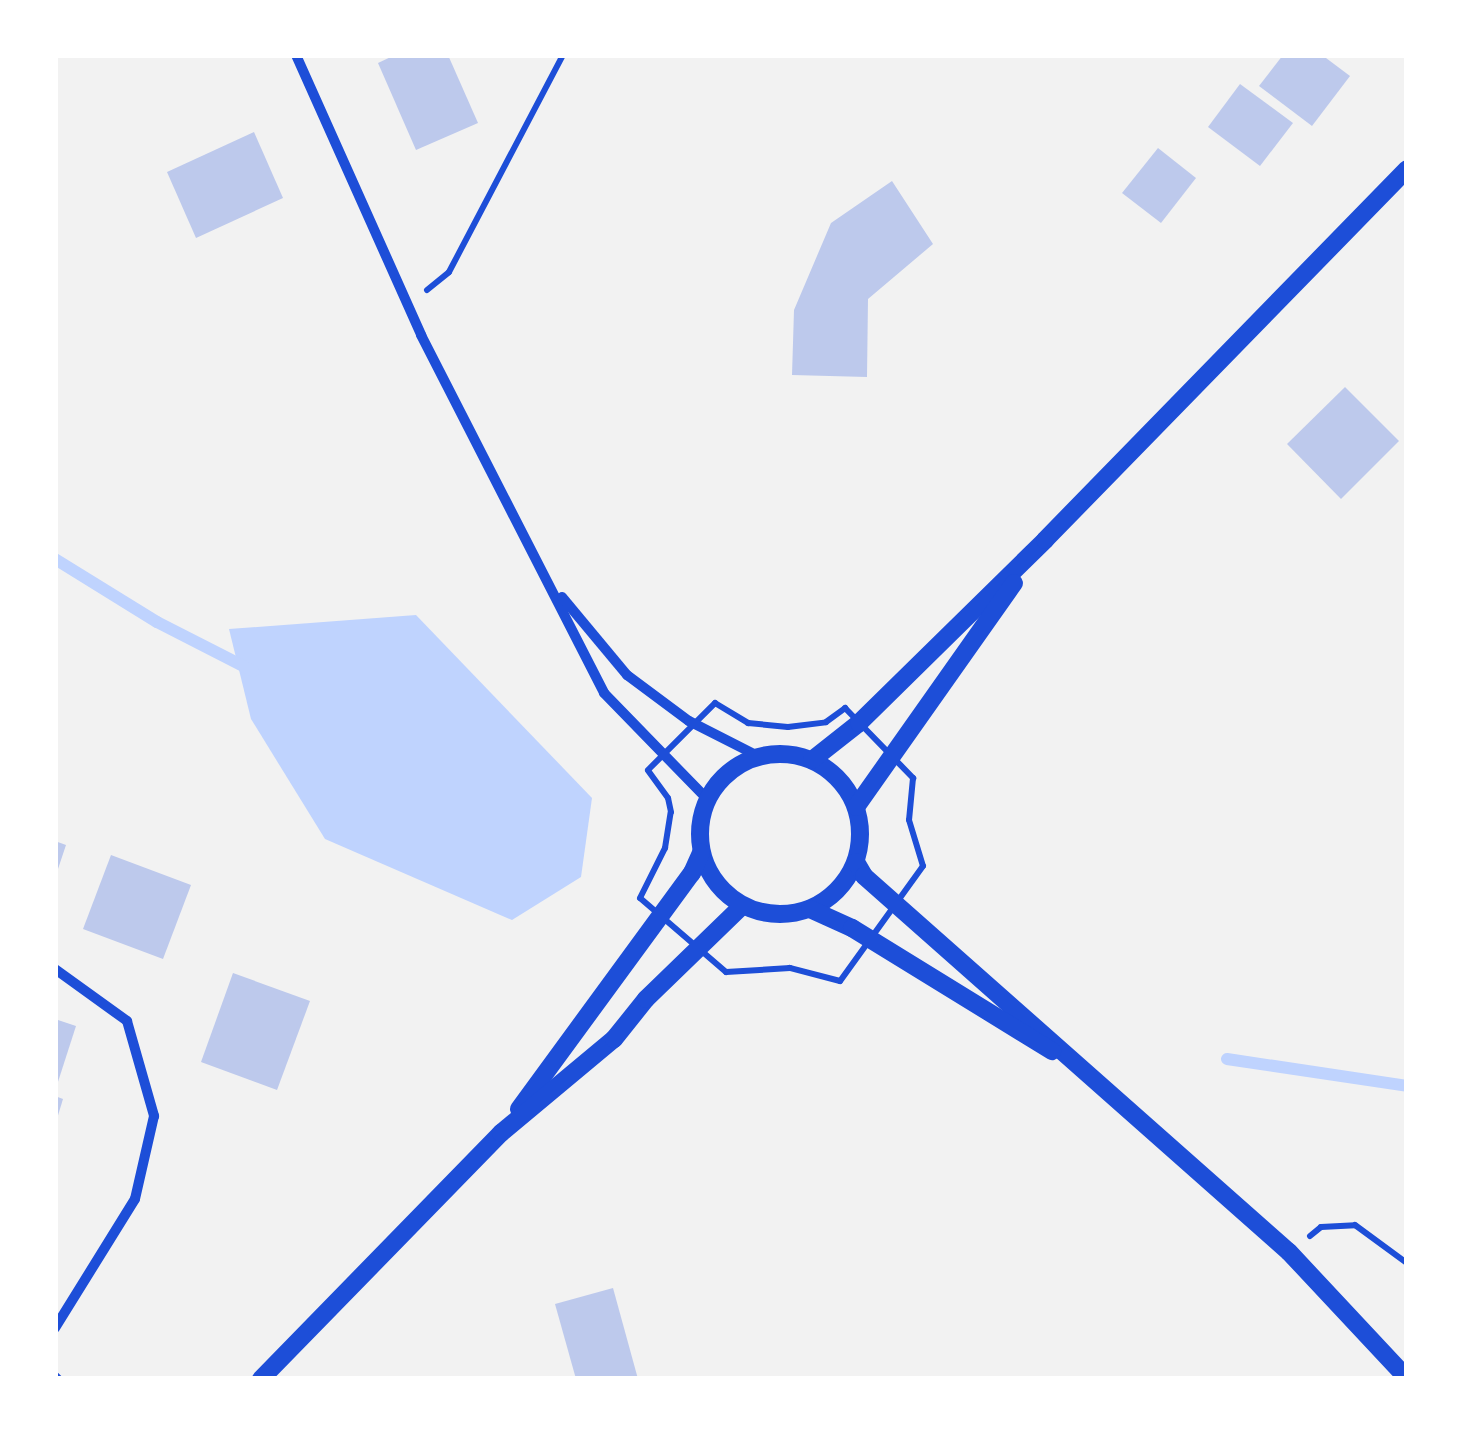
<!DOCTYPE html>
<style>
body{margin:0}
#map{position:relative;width:1462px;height:1434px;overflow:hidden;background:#f2f2f2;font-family:Poppins,sans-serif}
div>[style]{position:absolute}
.water>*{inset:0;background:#bfd3fe}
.stream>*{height:12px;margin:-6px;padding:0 6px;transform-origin:6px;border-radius:6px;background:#bfd3fe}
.building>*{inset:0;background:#bdc9ec}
.path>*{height:6px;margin:-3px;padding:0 3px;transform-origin:3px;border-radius:3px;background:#1d4ed8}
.minor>*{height:10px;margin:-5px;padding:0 5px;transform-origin:5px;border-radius:5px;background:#1d4ed8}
.tertiary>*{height:18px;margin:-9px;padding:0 9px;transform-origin:9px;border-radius:9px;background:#1d4ed8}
.tertiary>.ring{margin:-9px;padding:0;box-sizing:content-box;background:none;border:18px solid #1d4ed8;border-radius:50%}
span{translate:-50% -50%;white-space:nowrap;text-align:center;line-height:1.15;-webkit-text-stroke:9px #fff;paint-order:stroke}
.frame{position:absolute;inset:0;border:58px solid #fff;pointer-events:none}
</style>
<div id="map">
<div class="water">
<div style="clip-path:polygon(416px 615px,592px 798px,581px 877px,512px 920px,325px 839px,251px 719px,229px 629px)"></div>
</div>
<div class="stream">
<div style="left:55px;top:559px;width:120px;rotate:31.7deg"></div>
<div style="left:157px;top:622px;width:108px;rotate:27deg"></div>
<div style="left:1227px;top:1059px;width:182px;rotate:8.5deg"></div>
</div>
<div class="building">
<div style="clip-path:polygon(395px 55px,448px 55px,478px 123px,416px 150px,378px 63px)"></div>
<div style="clip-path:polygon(1283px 55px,1322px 55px,1350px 76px,1312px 126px,1259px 86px)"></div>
<div style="clip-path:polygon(1240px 84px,1293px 123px,1260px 166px,1208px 127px)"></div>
<div style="clip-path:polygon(254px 132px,283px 198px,196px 238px,167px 172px)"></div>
<div style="clip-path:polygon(1158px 148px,1196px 178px,1161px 223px,1122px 193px)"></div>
<div style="clip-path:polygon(892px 181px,933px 244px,868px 299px,867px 377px,792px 375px,794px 310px,831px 223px)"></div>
<div style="clip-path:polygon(1345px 387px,1399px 441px,1341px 499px,1287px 444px)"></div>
<div style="clip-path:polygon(55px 841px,66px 845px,56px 875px,55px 875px)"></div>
<div style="clip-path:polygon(111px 855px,191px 885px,163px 959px,83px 929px)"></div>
<div style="clip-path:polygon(233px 973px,310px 1001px,277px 1090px,201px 1062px)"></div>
<div style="clip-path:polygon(55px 1019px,76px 1026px,56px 1088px,55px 1088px)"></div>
<div style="clip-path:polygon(55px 1096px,63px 1099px,56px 1122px,55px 1122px)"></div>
<div style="clip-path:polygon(613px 1288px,638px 1379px,576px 1379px,555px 1304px)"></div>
</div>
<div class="path">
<div style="left:427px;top:290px;width:28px;rotate:-39deg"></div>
<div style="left:449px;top:272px;width:245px;rotate:-62.3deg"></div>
<div style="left:715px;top:703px;width:39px;rotate:31deg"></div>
<div style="left:748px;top:723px;width:40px;rotate:5.7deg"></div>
<div style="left:788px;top:727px;width:38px;rotate:-7deg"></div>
<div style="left:826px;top:722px;width:24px;rotate:-36deg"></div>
<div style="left:845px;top:708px;width:98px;rotate:45.8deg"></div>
<div style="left:913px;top:778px;width:42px;rotate:95.4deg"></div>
<div style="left:909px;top:820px;width:48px;rotate:73.1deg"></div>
<div style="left:923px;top:866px;width:142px;rotate:125.8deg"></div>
<div style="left:840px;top:981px;width:52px;rotate:-165.4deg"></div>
<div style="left:790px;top:968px;width:64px;rotate:176.4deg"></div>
<div style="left:726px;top:972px;width:113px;rotate:-139.3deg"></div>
<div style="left:640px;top:898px;width:56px;rotate:-63.4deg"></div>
<div style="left:665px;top:848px;width:36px;rotate:-81deg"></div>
<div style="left:671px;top:812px;width:14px;rotate:-102deg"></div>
<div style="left:668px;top:798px;width:34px;rotate:-126deg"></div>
<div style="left:648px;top:770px;width:95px;rotate:-45deg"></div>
<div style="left:1310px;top:1236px;width:14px;rotate:-39deg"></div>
<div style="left:1321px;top:1227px;width:34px;rotate:-3deg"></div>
<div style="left:1355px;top:1225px;width:64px;rotate:36.2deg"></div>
<div style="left:55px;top:1374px;width:7px;rotate:45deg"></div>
</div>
<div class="minor">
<div style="left:296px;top:55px;width:307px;rotate:65.9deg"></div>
<div style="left:421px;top:335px;width:402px;rotate:62.9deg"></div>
<div style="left:604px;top:693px;width:148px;rotate:45.8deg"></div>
<div style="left:562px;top:597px;width:102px;rotate:50.2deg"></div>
<div style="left:627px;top:675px;width:77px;rotate:36.6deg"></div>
<div style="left:689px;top:721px;width:77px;rotate:26.9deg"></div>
<div style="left:55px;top:969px;width:89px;rotate:35.8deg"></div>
<div style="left:127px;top:1021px;width:99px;rotate:74.1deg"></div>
<div style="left:154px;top:1116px;width:85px;rotate:102.9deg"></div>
<div style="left:135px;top:1199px;width:152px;rotate:121.8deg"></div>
</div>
<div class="tertiary">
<div class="ring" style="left:700px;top:754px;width:142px;height:142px"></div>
<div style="left:812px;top:760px;width:60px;rotate:-38.2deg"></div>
<div style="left:859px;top:723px;width:261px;rotate:-44.5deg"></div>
<div style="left:1045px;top:540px;width:518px;rotate:-45.7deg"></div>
<div style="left:856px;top:807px;width:274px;rotate:-54.8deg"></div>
<div style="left:856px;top:862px;width:16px;rotate:60deg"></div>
<div style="left:864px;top:876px;width:567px;rotate:41.5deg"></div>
<div style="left:1289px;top:1252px;width:173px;rotate:46.9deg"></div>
<div style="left:810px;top:909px;width:46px;rotate:24.3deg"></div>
<div style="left:852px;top:928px;width:235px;rotate:31.6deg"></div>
<div style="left:519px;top:1109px;width:293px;rotate:-53.8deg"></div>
<div style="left:692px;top:873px;width:22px;rotate:-66deg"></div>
<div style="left:261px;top:1379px;width:344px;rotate:-45.7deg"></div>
<div style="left:501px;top:1133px;width:147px;rotate:-39.8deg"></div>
<div style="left:614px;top:1039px;width:51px;rotate:-51.3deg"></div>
<div style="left:646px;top:999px;width:134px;rotate:-44.1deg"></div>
</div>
<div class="frame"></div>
</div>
